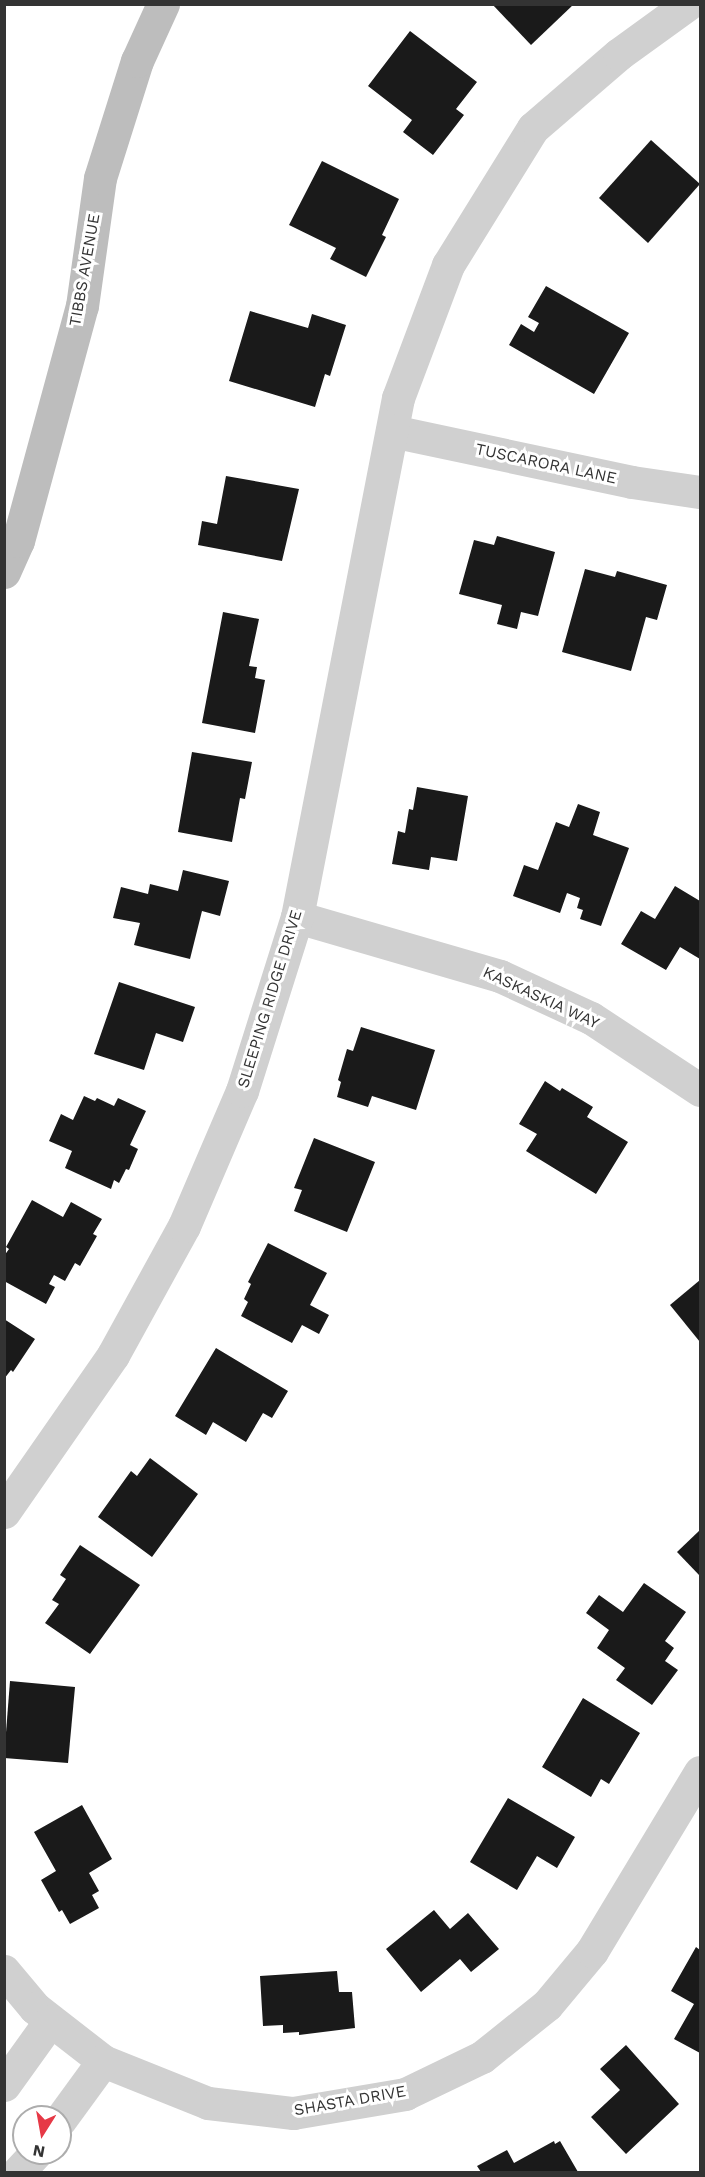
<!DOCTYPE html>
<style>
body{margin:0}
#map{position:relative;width:705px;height:2177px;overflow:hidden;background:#fff;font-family:"Work Sans",sans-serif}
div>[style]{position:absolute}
.building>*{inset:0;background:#1a1a1a}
.street>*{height:33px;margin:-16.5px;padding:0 16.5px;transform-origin:16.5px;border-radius:16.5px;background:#d0d0d0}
.secondary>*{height:33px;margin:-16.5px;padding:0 16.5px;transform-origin:16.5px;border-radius:16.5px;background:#bdbdbd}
span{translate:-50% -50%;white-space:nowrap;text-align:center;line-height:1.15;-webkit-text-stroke:6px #fff;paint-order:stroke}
.street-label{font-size:16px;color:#333}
.frame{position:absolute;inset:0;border:6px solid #333;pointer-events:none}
.north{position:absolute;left:12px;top:2105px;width:60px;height:60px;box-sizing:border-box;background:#fff;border:2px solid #adadad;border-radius:50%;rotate:191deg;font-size:16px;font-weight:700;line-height:24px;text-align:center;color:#333}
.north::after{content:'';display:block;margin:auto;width:21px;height:27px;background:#e63946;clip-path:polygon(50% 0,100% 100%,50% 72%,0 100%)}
</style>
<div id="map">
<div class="building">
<div style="clip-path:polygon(492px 4px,574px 4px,531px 45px)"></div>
<div style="clip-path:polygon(410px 31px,477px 82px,456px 109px,464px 115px,433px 155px,403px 132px,412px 120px,368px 86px)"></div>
<div style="clip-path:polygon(651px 140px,700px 184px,648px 243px,599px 198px)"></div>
<div style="clip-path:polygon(322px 161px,399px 199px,382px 235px,386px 237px,366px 277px,330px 259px,336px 248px,289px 225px)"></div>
<div style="clip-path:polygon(546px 286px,629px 333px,594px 394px,509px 345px,521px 324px,534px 332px,539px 323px,528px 317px)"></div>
<div style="clip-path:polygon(250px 311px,308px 328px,312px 314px,346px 325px,330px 376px,325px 374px,315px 407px,229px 381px)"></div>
<div style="clip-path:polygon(226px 476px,299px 489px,282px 561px,198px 545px,202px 521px,217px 524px)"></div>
<div style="clip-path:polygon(497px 536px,555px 552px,538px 616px,521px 612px,517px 629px,497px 624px,502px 605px,459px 594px,474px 540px,494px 545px)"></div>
<div style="clip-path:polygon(585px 569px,615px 577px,617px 571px,667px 585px,657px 620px,646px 617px,631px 671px,562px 652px)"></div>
<div style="clip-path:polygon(223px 612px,259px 619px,249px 666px,257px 667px,255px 678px,265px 680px,255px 733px,202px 723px)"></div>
<div style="clip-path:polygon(192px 752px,252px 762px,245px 799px,240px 798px,232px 842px,178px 832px)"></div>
<div style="clip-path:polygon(417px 787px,468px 796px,457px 861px,431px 857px,429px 870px,392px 864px,398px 831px,405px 833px,409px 809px,413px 810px)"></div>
<div style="clip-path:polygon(578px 804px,600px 812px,593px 835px,629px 848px,601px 926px,580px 919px,583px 910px,577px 908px,580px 898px,567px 893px,560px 913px,513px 896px,524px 865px,538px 870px,556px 822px,569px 827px)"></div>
<div style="clip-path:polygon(183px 870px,229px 881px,220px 916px,202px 911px,190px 959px,134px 945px,140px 923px,113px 918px,121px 887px,148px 894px,150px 884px,178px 891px)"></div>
<div style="clip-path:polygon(675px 886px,700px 901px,700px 959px,680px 947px,666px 970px,621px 944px,641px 911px,655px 919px)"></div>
<div style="clip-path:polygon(119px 982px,195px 1007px,183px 1042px,156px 1033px,144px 1070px,94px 1054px)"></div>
<div style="clip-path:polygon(361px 1027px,435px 1050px,416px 1110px,372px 1096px,368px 1107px,337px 1097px,341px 1082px,338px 1080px,347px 1049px,353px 1051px)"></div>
<div style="clip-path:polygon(545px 1081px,560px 1091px,562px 1088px,593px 1107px,587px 1117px,628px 1142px,596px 1194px,526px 1151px,537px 1134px,519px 1124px)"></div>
<div style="clip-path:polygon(84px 1096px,95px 1101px,97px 1098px,114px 1106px,118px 1098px,146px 1111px,130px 1145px,138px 1149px,129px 1170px,126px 1169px,119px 1183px,114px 1180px,111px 1189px,65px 1168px,72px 1151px,49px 1141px,61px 1114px,73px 1120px)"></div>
<div style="clip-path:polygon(314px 1138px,375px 1162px,347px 1232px,294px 1211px,302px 1190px,294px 1188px)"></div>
<div style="clip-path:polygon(32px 1200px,63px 1217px,71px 1202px,102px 1219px,93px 1234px,97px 1236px,80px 1266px,75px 1263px,65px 1281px,54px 1275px,49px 1284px,55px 1287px,46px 1304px,4px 1281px,4px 1256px,9px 1249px,6px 1247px)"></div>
<div style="clip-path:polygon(268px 1243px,327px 1273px,310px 1305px,329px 1315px,319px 1334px,302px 1325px,292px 1343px,241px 1316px,248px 1302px,244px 1299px,251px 1284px,248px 1282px)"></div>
<div style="clip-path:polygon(700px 1280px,700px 1342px,670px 1305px)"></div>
<div style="clip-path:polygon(4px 1319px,35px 1339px,13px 1372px,11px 1370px,4px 1379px)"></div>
<div style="clip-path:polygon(216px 1348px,288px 1391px,272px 1418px,263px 1413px,246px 1442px,213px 1422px,206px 1435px,175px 1416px)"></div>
<div style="clip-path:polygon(150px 1458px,198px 1494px,152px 1557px,98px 1517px,131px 1471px,137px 1476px)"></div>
<div style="clip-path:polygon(700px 1530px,700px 1576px,677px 1552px)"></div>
<div style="clip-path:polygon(80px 1545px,140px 1585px,90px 1654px,45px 1623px,59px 1604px,52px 1600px,66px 1579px,60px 1575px)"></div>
<div style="clip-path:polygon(644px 1583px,686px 1612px,665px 1641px,674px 1648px,665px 1661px,678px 1670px,652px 1705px,616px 1680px,625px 1668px,597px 1648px,609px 1630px,586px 1613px,599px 1595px,623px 1612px)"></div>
<div style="clip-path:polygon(10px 1681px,75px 1687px,68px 1763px,4px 1758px)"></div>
<div style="clip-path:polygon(583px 1698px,640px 1733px,609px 1784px,601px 1779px,591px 1797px,542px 1767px)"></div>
<div style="clip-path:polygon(508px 1798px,575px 1837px,557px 1868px,537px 1856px,517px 1890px,470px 1862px)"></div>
<div style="clip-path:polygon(82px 1805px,112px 1859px,89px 1873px,99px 1891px,92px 1895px,99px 1908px,70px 1924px,62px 1910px,59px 1912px,41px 1880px,56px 1871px,34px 1832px)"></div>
<div style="clip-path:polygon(434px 1910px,450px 1929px,468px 1913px,499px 1949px,471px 1972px,460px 1959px,421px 1992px,386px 1949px)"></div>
<div style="clip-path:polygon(696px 1947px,700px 1950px,700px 2053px,674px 2039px,694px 2004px,671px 1991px)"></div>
<div style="clip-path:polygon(337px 1971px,339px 1992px,352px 1992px,355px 2028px,299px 2035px,299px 2032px,283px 2033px,283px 2025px,263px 2026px,260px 1976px)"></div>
<div style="clip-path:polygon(626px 2045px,679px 2104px,626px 2154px,591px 2117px,620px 2090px,600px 2069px)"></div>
<div style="clip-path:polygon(554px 2141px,555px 2144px,560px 2141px,578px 2172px,481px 2172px,477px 2166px,507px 2150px,514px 2163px)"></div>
</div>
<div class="street">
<div style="left:392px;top:431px;width:245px;rotate:12deg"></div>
<div style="left:632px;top:482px;width:69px;rotate:8.4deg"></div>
<div style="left:297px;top:917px;width:211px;rotate:16.2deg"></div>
<div style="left:500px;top:976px;width:100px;rotate:24.8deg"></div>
<div style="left:591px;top:1018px;width:131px;rotate:33.4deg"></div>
<div style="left:4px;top:1512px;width:191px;rotate:-55.2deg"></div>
<div style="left:113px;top:1355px;width:147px;rotate:-61.2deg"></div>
<div style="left:184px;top:1226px;width:147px;rotate:-66.8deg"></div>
<div style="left:242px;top:1091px;width:182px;rotate:-72.5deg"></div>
<div style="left:297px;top:917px;width:529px;rotate:-78.99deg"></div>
<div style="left:398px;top:398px;width:142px;rotate:-69.4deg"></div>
<div style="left:448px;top:265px;width:161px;rotate:-58.2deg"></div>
<div style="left:533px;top:128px;width:113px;rotate:-40.7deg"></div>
<div style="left:619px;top:54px;width:85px;rotate:-35.9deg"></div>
<div style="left:4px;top:1971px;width:48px;rotate:50deg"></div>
<div style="left:35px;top:2008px;width:86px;rotate:37.9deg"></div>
<div style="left:103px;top:2061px;width:113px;rotate:21.8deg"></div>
<div style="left:208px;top:2103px;width:86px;rotate:6.7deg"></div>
<div style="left:293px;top:2113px;width:114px;rotate:-9.6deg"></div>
<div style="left:405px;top:2094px;width:85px;rotate:-25.7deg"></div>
<div style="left:482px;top:2057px;width:83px;rotate:-38.7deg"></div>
<div style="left:547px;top:2005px;width:70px;rotate:-50.2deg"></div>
<div style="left:592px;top:1951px;width:209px;rotate:-58.9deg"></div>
<div style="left:4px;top:2085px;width:79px;rotate:-54.3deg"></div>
<div style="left:60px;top:2120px;width:73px;rotate:-53.9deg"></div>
<div style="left:18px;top:2172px;width:26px;rotate:-47deg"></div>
</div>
<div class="secondary">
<div style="left:4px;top:572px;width:34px;rotate:-66deg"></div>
<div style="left:18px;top:541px;width:244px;rotate:-74.8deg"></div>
<div style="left:82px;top:306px;width:129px;rotate:-82deg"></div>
<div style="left:100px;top:178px;width:123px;rotate:-72.5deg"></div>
<div style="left:137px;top:61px;width:63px;rotate:-65.5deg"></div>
</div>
<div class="street-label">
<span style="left:85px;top:270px;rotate:-80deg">TIBBS AVENUE</span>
<span style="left:546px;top:464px;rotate:12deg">TUSCARORA LANE</span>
<span style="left:541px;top:998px;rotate:25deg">KASKASKIA WAY</span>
<span style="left:270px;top:999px;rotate:-73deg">SLEEPING RIDGE DRIVE</span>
<span style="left:350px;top:2101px;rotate:-10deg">SHASTA DRIVE</span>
</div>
<div class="frame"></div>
<div class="north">N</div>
</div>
